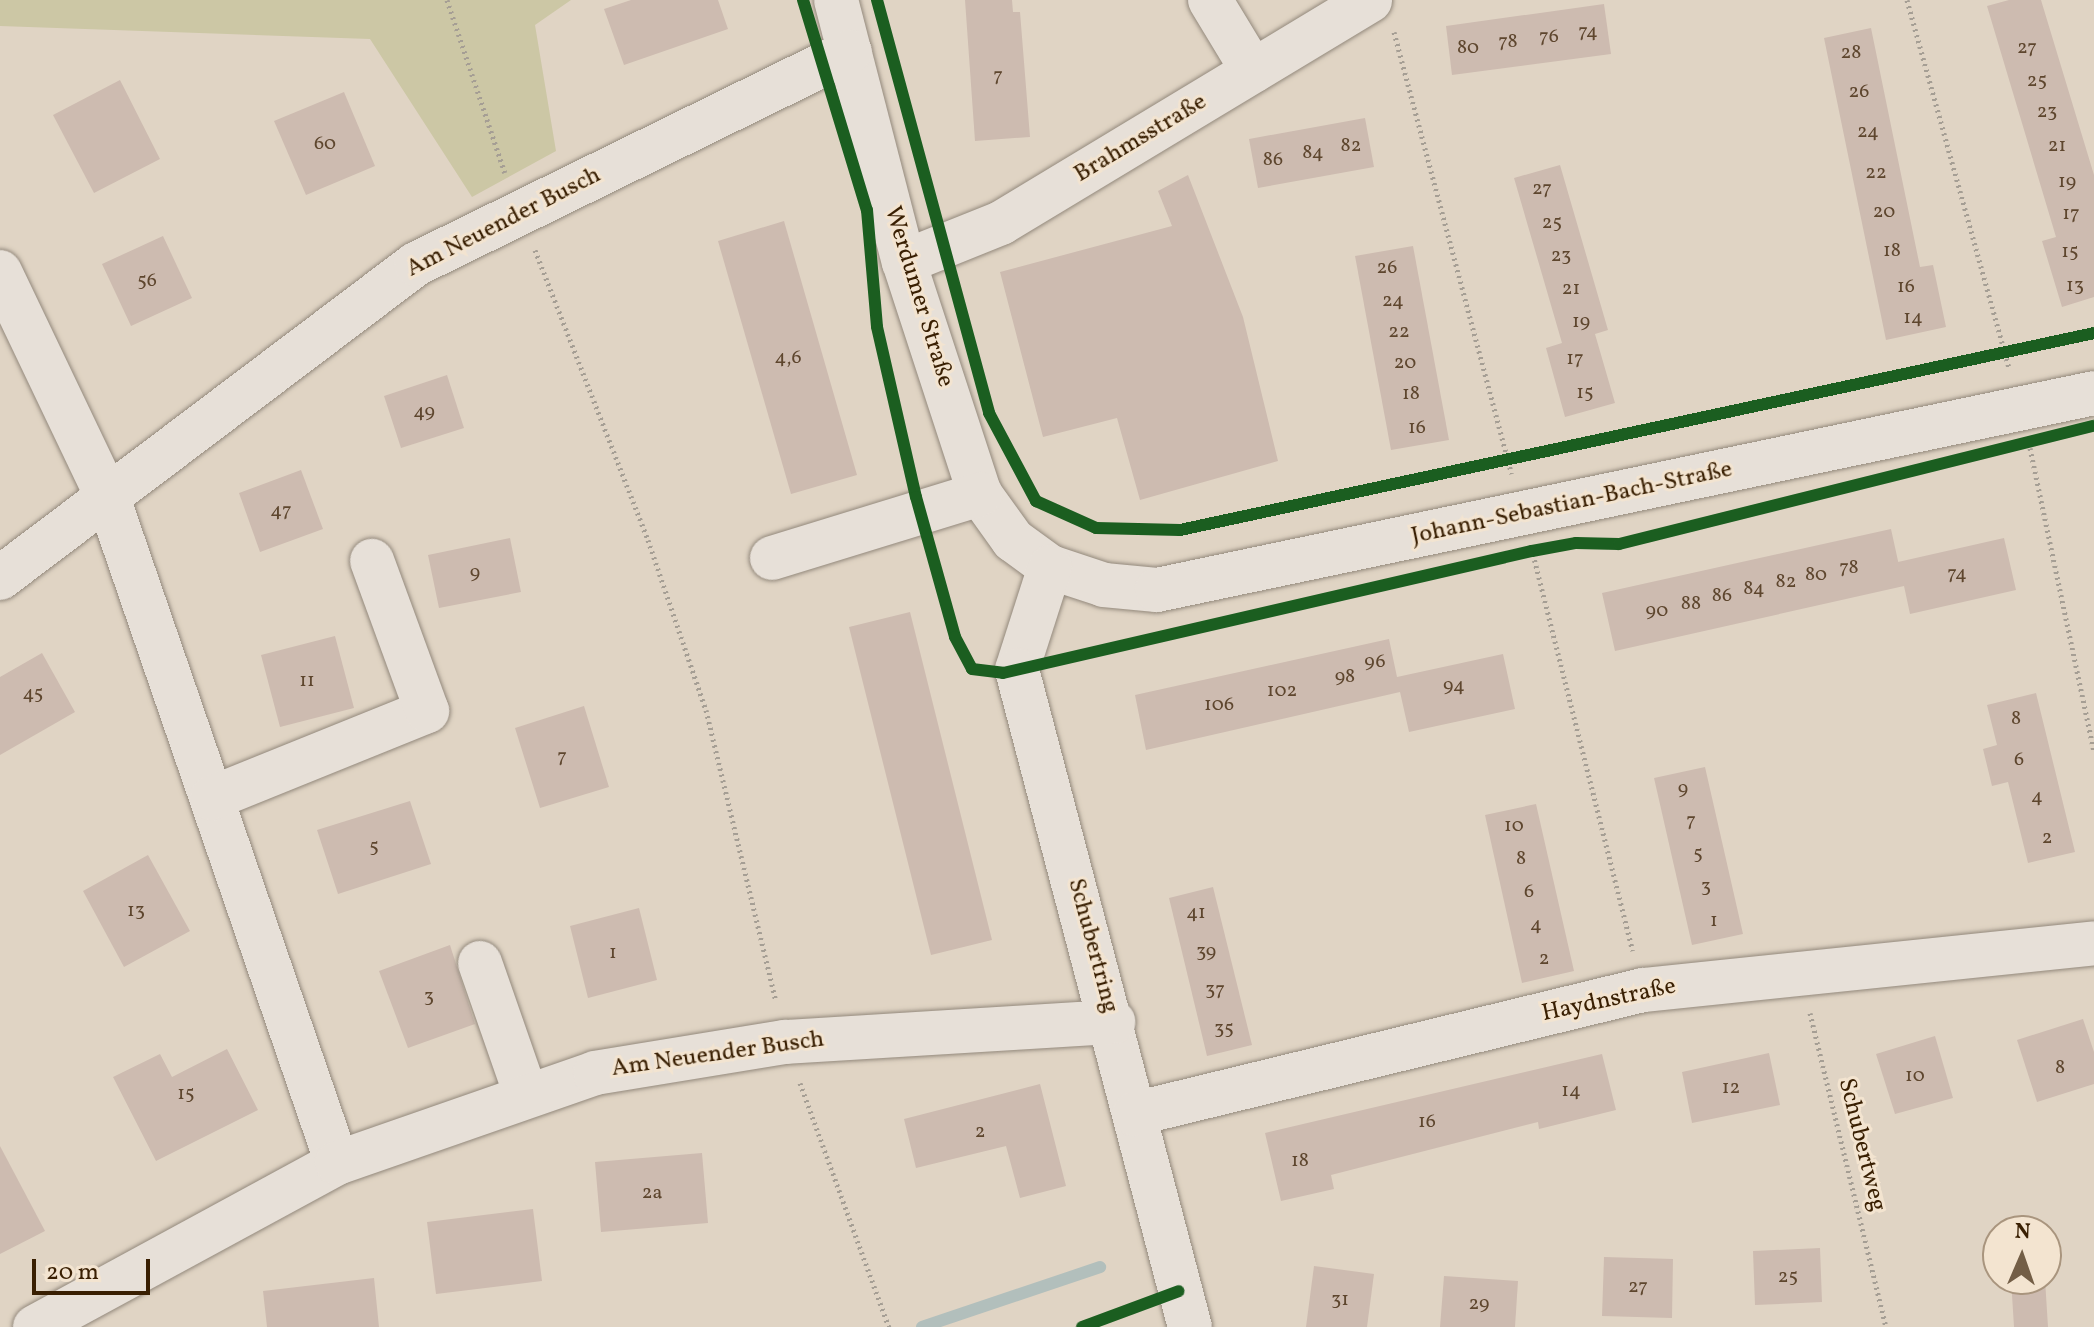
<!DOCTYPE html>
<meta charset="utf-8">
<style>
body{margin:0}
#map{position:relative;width:2094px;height:1327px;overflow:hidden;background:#e0d4c4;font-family:Vollkorn,serif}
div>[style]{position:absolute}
.green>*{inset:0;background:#ccc7a5}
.stream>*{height:12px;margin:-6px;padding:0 6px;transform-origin:6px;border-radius:6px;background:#b2bfbc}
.building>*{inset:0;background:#cdbbb0}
.path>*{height:5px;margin-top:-2.5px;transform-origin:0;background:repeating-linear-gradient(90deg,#a59e94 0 2px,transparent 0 6px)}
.roads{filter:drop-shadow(0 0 2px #93897c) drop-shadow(0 0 2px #93897c)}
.minor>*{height:44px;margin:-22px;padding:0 22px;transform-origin:22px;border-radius:22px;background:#e7e0d8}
.cycleway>*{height:12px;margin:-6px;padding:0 6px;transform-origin:6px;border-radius:6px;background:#1b5e20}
span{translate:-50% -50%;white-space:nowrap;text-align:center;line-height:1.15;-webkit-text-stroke:6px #f3e4d0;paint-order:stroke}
.number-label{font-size:20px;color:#5e462e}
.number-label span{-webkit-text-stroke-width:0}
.street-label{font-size:24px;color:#391f02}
.north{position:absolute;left:1982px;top:1215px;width:80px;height:80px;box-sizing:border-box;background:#f3e4d0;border:2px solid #a9957e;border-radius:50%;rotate:2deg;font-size:22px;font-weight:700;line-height:32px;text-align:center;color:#391f02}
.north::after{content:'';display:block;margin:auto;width:28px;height:36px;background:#735e46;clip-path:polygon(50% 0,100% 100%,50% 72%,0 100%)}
.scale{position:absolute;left:32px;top:1259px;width:118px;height:36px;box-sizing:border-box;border:4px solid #391f02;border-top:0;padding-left:10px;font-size:24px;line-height:28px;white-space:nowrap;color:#391f02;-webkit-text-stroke:6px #f3e4d0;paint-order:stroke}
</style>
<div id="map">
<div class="green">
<div style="clip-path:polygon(0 0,571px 0,535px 25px,556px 151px,472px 197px,370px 39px,0 26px)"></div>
</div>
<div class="stream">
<div style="left:922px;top:1327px;width:188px;rotate:-18.6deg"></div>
</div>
<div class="building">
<div style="clip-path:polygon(631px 0,718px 0,728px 29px,624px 65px,604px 9px)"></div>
<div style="clip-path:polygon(965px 0,1012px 0,1013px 12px,1020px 12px,1030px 137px,975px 141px)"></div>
<div style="clip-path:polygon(2009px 0,2041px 0,2094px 175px,2094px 297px,2062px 307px,2042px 241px,2056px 237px,1987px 6px)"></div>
<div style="clip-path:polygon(1604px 4px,1611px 54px,1452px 75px,1446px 26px)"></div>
<div style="clip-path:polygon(1871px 28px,1920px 267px,1933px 265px,1946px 327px,1886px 340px,1824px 38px)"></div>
<div style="clip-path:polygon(120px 80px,160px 159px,94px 193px,53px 115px)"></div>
<div style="clip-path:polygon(344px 92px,375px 166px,306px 195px,274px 121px)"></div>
<div style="clip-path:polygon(1365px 118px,1374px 167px,1258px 188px,1249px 139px)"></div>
<div style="clip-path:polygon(1560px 165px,1608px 330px,1595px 334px,1615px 403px,1565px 417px,1546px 348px,1562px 343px,1514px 178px)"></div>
<div style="clip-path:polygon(1188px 175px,1243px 317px,1278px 461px,1140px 500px,1117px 418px,1043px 437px,1000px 272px,1172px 226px,1158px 191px)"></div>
<div style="clip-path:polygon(784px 221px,857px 475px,791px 494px,718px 241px)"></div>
<div style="clip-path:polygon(163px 236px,192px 298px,131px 326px,102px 264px)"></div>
<div style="clip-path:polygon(1413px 246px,1449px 440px,1391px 450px,1355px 256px)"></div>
<div style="clip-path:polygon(447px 375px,464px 428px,401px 448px,384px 396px)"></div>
<div style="clip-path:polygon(301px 470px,323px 529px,260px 552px,239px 493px)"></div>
<div style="clip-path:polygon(1891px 529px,1900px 570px,1898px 562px,2004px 538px,2016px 590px,1910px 614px,1904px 586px,1615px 651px,1602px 593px)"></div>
<div style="clip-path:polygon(510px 538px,521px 592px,439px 608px,428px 555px)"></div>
<div style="clip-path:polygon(910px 612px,992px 940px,931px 955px,849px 627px)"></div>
<div style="clip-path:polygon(335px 636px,354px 708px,280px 727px,261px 655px)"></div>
<div style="clip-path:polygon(1389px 639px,1397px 677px,1503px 654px,1515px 709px,1409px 732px,1400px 692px,1146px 750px,1135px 695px)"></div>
<div style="clip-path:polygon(42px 653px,75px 712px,0 755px,0 677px)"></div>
<div style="clip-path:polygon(2036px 693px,2075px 852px,2028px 863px,2008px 782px,1992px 786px,1983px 749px,1997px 745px,1987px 705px)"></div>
<div style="clip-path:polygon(584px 706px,609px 787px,540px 808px,515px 728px)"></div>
<div style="clip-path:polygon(1705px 767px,1743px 934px,1692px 945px,1654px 778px)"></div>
<div style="clip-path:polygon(410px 801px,431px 864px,338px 894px,317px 830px)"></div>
<div style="clip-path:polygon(1536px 804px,1574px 971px,1522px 983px,1485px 815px)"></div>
<div style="clip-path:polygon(148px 855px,190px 931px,124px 967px,83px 891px)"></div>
<div style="clip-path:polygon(1213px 887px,1252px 1045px,1207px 1056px,1169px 898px)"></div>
<div style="clip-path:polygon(639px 908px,657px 980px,588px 998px,570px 926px)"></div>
<div style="clip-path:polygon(450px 945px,475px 1024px,408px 1048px,379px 971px)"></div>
<div style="clip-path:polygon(2083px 1019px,2094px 1052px,2094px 1084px,2037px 1102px,2017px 1040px)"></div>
<div style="clip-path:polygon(1935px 1036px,1953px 1098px,1895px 1114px,1876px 1054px)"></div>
<div style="clip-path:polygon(227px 1049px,258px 1110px,156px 1161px,113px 1077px,160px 1054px,172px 1077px)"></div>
<div style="clip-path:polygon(1769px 1053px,1780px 1105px,1692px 1123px,1682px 1072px)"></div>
<div style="clip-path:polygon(1602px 1054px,1616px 1110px,1539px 1129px,1538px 1122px,1331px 1175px,1334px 1189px,1281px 1201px,1265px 1133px)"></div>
<div style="clip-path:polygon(1040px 1084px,1066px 1186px,1020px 1198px,1006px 1146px,916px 1168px,904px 1119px)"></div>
<div style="clip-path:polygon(0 1146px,45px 1231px,0 1254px)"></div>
<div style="clip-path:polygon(702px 1153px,708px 1223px,601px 1232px,595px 1162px)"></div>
<div style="clip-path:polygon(533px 1209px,542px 1281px,436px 1294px,427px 1222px)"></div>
<div style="clip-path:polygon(1820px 1248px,1822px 1302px,1755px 1305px,1753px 1251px)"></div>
<div style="clip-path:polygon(1604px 1257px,1673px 1259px,1672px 1318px,1602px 1316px)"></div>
<div style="clip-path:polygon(1314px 1266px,1374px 1274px,1367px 1327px,1306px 1327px)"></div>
<div style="clip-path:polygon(1444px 1276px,1518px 1281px,1515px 1327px,1440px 1327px)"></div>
<div style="clip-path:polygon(374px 1278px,379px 1327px,267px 1327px,263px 1291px)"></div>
<div style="clip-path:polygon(2011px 1279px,2045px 1279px,2048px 1327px,2014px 1327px)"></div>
</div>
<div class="path">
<div style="left:447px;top:0;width:182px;rotate:71.5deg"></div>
<div style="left:1907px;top:0;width:383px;rotate:74.5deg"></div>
<div style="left:1394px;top:32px;width:457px;rotate:75.1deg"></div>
<div style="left:535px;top:250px;width:311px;rotate:68.7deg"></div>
<div style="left:648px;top:540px;width:180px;rotate:71.2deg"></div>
<div style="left:706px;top:710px;width:299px;rotate:76.5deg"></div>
<div style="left:2030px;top:448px;width:311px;rotate:78.1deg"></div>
<div style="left:1533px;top:554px;width:409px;rotate:75.9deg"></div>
<div style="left:1810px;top:1013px;width:323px;rotate:76.4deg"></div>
<div style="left:800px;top:1083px;width:260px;rotate:70deg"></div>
</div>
<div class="roads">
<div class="minor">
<div style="left:836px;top:0;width:271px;rotate:75.5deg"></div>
<div style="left:904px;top:262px;width:244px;rotate:71.9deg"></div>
<div style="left:980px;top:494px;width:57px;rotate:54.3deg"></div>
<div style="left:1013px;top:540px;width:46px;rotate:36.1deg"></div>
<div style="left:1050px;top:567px;width:57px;rotate:18.4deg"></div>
<div style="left:1104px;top:585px;width:53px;rotate:5.4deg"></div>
<div style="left:1157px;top:590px;width:957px;rotate:-11.87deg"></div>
<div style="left:1210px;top:0;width:83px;rotate:58.8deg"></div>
<div style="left:904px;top:262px;width:105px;rotate:-21.9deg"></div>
<div style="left:1001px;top:223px;width:431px;rotate:-31.1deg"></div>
<div style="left:0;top:272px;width:250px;rotate:64.5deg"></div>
<div style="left:108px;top:498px;width:703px;rotate:71deg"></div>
<div style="left:772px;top:558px;width:218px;rotate:-17.1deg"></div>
<div style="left:1050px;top:567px;width:108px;rotate:107.8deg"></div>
<div style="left:1017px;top:670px;width:679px;rotate:75.25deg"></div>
<div style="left:0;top:578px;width:521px;rotate:-37.05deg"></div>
<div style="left:416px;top:264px;width:483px;rotate:-26.1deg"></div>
<div style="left:212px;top:798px;width:232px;rotate:-22deg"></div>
<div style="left:427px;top:711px;width:160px;rotate:-110.1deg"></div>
<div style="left:480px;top:963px;width:140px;rotate:70.8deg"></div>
<div style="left:1134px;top:1114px;width:524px;rotate:-13.69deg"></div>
<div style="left:1643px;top:990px;width:453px;rotate:-5.9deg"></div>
<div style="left:35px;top:1327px;width:344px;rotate:-28.5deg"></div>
<div style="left:337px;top:1163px;width:273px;rotate:-19.2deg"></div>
<div style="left:595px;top:1073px;width:193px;rotate:-9.3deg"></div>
<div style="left:785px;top:1042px;width:329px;rotate:-3.5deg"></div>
</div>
</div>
<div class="cycleway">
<div style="left:803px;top:0;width:220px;rotate:73.1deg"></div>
<div style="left:867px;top:210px;width:117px;rotate:85.1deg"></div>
<div style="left:877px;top:327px;width:174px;rotate:77.1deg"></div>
<div style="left:916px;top:497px;width:145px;rotate:74.4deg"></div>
<div style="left:955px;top:637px;width:36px;rotate:62deg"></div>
<div style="left:972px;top:669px;width:31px;rotate:7deg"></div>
<div style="left:1003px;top:673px;width:543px;rotate:-12.99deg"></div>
<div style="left:1532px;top:551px;width:45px;rotate:-10.3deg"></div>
<div style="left:1576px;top:543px;width:43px;rotate:1.3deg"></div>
<div style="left:1619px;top:544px;width:489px;rotate:-14deg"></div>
<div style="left:877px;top:0;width:428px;rotate:74.8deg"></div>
<div style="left:989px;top:413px;width:100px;rotate:61.9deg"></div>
<div style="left:1036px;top:501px;width:66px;rotate:24.2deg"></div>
<div style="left:1096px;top:528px;width:84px;rotate:1.4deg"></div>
<div style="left:1180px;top:530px;width:935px;rotate:-12.16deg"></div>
<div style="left:1082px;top:1327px;width:103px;rotate:-20.4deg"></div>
</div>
<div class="number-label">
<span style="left:1588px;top:32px">74</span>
<span style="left:1549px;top:37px">76</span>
<span style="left:1508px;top:42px">78</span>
<span style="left:1468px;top:48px">80</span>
<span style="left:2027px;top:48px">27</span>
<span style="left:1851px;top:53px">28</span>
<span style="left:998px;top:76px">7</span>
<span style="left:2037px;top:81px">25</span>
<span style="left:1859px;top:92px">26</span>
<span style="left:2047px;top:112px">23</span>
<span style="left:1868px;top:132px">24</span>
<span style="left:325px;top:144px">60</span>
<span style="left:1351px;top:146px">82</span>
<span style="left:2057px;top:146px">21</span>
<span style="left:1313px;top:153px">84</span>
<span style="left:1273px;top:160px">86</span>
<span style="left:1876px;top:173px">22</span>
<span style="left:2067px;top:182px">19</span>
<span style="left:1542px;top:189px">27</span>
<span style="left:1884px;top:212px">20</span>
<span style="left:2071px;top:214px">17</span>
<span style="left:1552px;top:223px">25</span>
<span style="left:1892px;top:251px">18</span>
<span style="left:2070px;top:252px">15</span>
<span style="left:1561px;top:256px">23</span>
<span style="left:1387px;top:268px">26</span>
<span style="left:147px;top:281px">56</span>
<span style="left:2075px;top:286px">13</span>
<span style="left:1906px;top:287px">16</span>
<span style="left:1571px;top:289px">21</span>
<span style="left:1393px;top:301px">24</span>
<span style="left:1913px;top:318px">14</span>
<span style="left:1581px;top:322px">19</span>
<span style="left:1399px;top:332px">22</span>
<span style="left:788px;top:358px">4,6</span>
<span style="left:1575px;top:359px">17</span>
<span style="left:1405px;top:363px">20</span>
<span style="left:1585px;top:393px">15</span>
<span style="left:1411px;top:394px">18</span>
<span style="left:424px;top:412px">49</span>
<span style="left:1417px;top:428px">16</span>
<span style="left:281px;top:511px">47</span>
<span style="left:1849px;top:568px">78</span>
<span style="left:475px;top:573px">9</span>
<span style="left:1957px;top:574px">74</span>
<span style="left:1816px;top:575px">80</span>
<span style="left:1786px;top:582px">82</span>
<span style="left:1754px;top:589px">84</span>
<span style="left:1722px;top:596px">86</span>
<span style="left:1691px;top:604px">88</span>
<span style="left:1657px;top:611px">90</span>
<span style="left:1375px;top:662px">96</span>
<span style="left:1345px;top:677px">98</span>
<span style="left:307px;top:681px">11</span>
<span style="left:1454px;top:686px">94</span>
<span style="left:1282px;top:691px">102</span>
<span style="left:33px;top:694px">45</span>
<span style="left:1219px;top:705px">106</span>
<span style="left:2016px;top:719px">8</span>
<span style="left:562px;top:757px">7</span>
<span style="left:2019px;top:760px">6</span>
<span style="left:1683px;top:789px">9</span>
<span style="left:2037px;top:797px">4</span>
<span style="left:1691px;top:821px">7</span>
<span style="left:1514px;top:826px">10</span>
<span style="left:2047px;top:838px">2</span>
<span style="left:374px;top:847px">5</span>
<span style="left:1698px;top:854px">5</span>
<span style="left:1521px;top:859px">8</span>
<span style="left:1706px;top:887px">3</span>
<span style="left:1529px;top:892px">6</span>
<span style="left:136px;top:911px">13</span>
<span style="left:1196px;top:913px">41</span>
<span style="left:1714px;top:921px">1</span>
<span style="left:1536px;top:925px">4</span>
<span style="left:1206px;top:952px">39</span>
<span style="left:613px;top:953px">1</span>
<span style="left:1544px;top:959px">2</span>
<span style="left:1215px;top:990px">37</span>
<span style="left:429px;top:997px">3</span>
<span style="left:1224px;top:1029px">35</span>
<span style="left:2060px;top:1068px">8</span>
<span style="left:1915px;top:1076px">10</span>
<span style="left:1731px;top:1088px">12</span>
<span style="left:1571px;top:1091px">14</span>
<span style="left:186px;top:1094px">15</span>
<span style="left:1427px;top:1122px">16</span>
<span style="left:980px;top:1132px">2</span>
<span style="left:1300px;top:1161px">18</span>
<span style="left:652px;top:1193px">2a</span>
<span style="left:1788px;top:1277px">25</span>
<span style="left:1638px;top:1287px">27</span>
<span style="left:1340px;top:1300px">31</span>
<span style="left:1479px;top:1304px">29</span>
</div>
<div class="street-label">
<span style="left:1141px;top:139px;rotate:-31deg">Brahmsstraße</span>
<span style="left:504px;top:223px;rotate:-27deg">Am Neuender Busch</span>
<span style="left:918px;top:297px;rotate:73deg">Werdumer Straße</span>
<span style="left:1572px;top:504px;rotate:-12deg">Johann-Sebastian-Bach-Straße</span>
<span style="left:1092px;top:946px;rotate:75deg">Schubertring</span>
<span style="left:1609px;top:1001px;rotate:-12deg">Haydnstraße</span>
<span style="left:718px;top:1055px;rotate:-8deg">Am Neuender Busch</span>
<span style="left:1861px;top:1145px;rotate:76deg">Schubertweg</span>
</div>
<div class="north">N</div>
<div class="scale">20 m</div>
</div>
